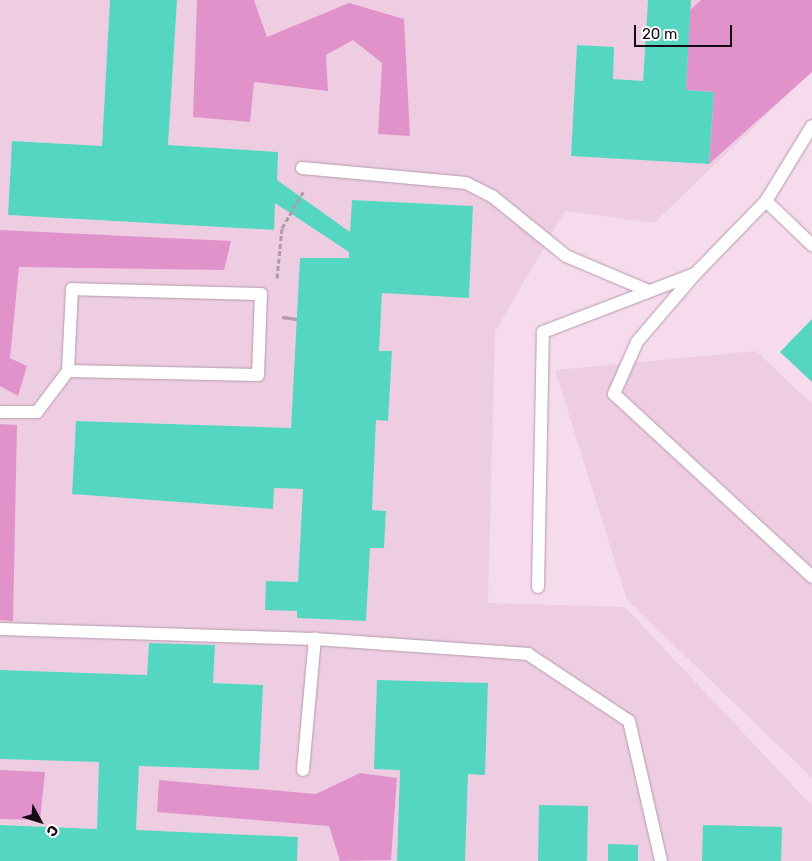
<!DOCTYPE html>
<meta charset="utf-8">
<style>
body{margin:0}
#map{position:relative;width:812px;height:861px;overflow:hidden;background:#f5dbec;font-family:Rubik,sans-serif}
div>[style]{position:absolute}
.built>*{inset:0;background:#eecde3}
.forest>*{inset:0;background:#e192ca}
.building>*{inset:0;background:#54d6c1}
.path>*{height:3px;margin-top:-1.5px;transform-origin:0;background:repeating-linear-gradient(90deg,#af9ba9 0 5px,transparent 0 7.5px)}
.roads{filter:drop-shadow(0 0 1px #b39aab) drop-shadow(0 0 1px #b39aab)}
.service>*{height:12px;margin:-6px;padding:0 6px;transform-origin:6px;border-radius:6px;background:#fff}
span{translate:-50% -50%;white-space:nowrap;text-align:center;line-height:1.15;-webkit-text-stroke:4px #fff;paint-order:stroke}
.north{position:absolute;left:15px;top:796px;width:50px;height:50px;-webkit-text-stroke:4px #fff;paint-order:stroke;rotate:129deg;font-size:14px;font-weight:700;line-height:20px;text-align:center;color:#140c12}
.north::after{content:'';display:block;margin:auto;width:18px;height:22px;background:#140c12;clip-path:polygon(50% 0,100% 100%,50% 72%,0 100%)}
.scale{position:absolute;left:634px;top:25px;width:98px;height:22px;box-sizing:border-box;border:2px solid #140c12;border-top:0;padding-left:6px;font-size:15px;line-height:18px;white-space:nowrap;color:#140c12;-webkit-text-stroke:4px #fff;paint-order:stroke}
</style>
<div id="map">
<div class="built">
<div style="clip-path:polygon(evenodd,0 0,110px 0,102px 146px,12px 141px,8px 215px,273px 230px,278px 152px,168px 145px,177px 0,648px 0,643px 81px,613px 79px,614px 47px,577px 45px,571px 156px,709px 164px,714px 92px,686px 90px,691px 0,812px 0,812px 71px,654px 223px,565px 211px,495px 332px,488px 603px,625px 607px,812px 806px,812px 861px,465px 861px,468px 774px,485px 774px,488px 683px,377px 680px,375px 769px,400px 770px,397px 861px,297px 861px,298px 837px,136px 830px,139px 766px,259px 770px,263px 685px,213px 683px,215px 645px,149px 643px,147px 675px,0 670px,0 0,352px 200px,473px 206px,469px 298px,382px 293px,379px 351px,392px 352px,388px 420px,376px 420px,372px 510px,386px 511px,384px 548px,370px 548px,366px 621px,297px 618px,297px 611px,265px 609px,298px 582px,303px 489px,274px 488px,272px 509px,72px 494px,76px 421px,291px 428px,300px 258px,349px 258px,352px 200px)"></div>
<div style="clip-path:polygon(756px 351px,812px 404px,812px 778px,627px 600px,555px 370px)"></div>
<div style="clip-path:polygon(0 759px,99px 762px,97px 829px,0 825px)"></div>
</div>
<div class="forest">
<div style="clip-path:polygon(197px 0,254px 0,267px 37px,349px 3px,404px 19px,410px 136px,378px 134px,382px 63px,353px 40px,326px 55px,328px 91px,254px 82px,250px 122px,193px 117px)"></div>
<div style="clip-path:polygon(701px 0,812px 0,812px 72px,709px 164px,714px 92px,686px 90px,690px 10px)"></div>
<div style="clip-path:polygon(0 230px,231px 241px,224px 270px,19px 267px,10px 358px,27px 366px,18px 396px,0 386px)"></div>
<div style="clip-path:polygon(0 424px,17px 425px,13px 621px,0 620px)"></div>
<div style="clip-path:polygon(0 770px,45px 772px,40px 820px,0 819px)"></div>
<div style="clip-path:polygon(360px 773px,397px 778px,391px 860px,340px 861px,329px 826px,157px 812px,159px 780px,316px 794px)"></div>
</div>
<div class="building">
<div style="clip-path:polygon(110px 0,177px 0,168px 145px,278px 152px,277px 180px,350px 232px,352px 200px,473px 206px,469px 298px,382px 293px,379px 351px,392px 351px,388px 421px,376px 420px,372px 510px,386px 511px,384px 548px,370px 548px,366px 621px,297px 618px,297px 611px,265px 610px,266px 581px,298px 582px,303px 489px,274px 488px,273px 509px,72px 494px,76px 421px,291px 428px,300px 258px,349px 258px,349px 252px,275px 203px,274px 230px,8px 215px,12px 141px,102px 146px)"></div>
<div style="clip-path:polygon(648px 0,691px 0,686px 90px,714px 92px,709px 164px,571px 156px,577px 45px,614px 47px,613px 79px,643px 81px)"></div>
<div style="clip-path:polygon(812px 319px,812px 382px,780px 352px)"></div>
<div style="clip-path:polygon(149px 643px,215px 645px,213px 683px,263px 685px,259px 770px,139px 766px,136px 830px,298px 837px,297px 861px,0 861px,0 825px,97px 829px,99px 762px,0 759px,0 670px,147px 675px)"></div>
<div style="clip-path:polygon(377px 680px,488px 683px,485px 775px,468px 774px,465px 861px,397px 861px,400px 770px,374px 769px)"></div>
<div style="clip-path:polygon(539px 805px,588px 806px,587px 861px,538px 861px)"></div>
<div style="clip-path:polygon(703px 825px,782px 827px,781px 861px,702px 861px)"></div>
<div style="clip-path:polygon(608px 844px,638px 845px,638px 861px,608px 861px)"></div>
</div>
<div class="path">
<div style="left:277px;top:278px;width:50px;rotate:-84.3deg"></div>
<div style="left:282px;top:228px;width:42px;rotate:-59.7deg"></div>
<div style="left:282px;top:317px;width:15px;rotate:8deg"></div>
<div style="left:297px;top:319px;width:14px;rotate:-172deg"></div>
</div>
<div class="roads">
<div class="service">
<div style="left:302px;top:168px;width:165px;rotate:5.2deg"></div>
<div style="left:466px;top:183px;width:29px;rotate:27deg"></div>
<div style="left:492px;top:196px;width:95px;rotate:39deg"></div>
<div style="left:566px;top:256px;width:90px;rotate:22.9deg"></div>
<div style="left:766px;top:201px;width:64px;rotate:43.7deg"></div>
<div style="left:695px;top:274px;width:89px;rotate:130.5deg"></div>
<div style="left:637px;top:342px;width:57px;rotate:113.9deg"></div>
<div style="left:614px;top:394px;width:270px;rotate:42.7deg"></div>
<div style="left:0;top:412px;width:37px"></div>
<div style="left:37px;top:412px;width:51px;rotate:-52.9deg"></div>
<div style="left:68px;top:371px;width:190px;rotate:1.2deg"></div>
<div style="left:258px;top:375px;width:81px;rotate:-87.9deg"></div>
<div style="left:261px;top:294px;width:189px;rotate:-178.5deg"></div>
<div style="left:72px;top:289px;width:82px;rotate:92.8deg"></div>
<div style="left:538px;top:587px;width:255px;rotate:-88.9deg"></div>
<div style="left:543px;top:332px;width:163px;rotate:-20.9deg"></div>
<div style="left:695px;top:274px;width:102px;rotate:-45.8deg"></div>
<div style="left:766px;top:201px;width:88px;rotate:-58.5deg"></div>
<div style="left:0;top:629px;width:315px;rotate:1.8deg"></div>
<div style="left:315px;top:639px;width:214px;rotate:4deg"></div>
<div style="left:528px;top:654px;width:121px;rotate:33.6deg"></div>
<div style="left:629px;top:721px;width:144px;rotate:77.1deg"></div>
<div style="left:303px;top:770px;width:132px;rotate:-84.8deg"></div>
</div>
</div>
<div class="north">С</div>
<div class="scale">20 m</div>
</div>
